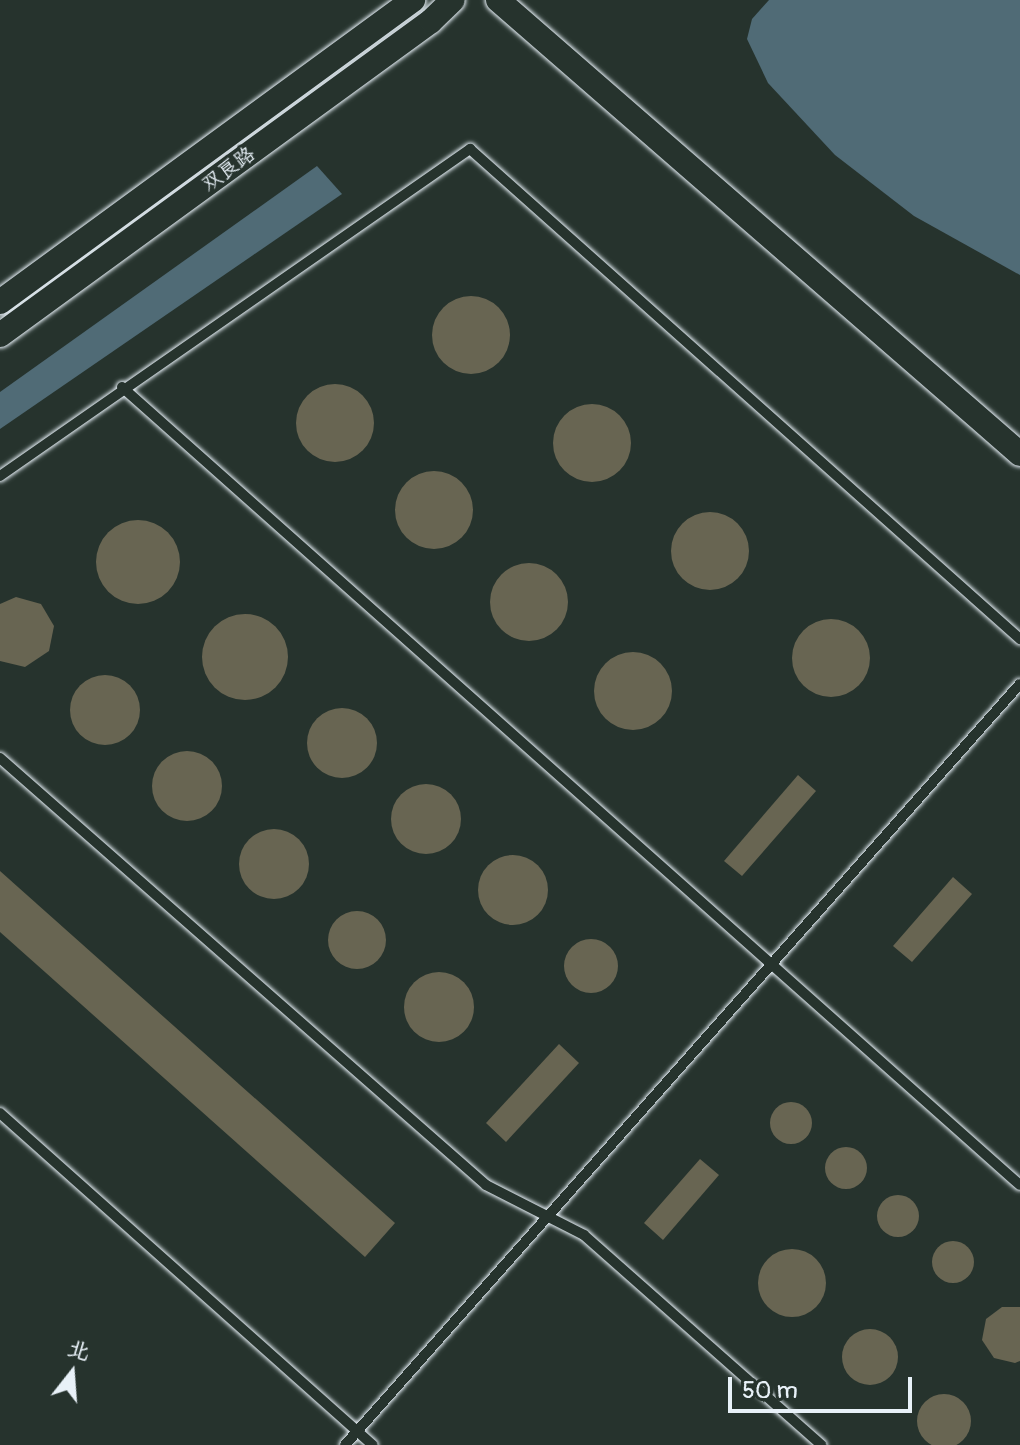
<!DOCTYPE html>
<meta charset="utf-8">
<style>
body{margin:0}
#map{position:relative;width:1020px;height:1445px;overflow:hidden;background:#26332d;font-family:Pangolin,"LXGW WenKai TC",sans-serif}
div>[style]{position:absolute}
.water>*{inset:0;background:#506b76}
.building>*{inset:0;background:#686552}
.round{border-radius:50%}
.roads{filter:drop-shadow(0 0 2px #e8f1f8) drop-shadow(0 0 2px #e8f1f8)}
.service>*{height:10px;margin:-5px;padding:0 5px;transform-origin:5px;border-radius:5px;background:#26332d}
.tertiary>*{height:24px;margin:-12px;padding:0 12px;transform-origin:12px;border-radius:12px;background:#26332d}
span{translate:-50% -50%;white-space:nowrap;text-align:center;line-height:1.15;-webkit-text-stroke:6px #26332d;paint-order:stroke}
.street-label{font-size:20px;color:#e8f1f8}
.north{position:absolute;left:32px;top:1333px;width:80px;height:80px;-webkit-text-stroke:6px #26332d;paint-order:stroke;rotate:17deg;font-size:22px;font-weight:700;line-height:32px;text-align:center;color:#e8f1f8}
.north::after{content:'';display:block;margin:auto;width:28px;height:36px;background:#e8f1f8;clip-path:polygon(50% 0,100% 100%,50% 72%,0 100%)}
.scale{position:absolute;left:728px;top:1377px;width:184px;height:36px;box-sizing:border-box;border:4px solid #e8f1f8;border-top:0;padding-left:10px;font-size:24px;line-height:28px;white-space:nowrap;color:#e8f1f8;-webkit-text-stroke:6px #26332d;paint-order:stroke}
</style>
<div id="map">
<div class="water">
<div style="clip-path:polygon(769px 0,1020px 0,1020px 275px,914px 216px,835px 155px,768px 83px,747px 39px,752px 19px)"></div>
<div style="clip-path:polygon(317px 166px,342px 194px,0 429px,0 392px)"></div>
</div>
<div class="building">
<div class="round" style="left:432px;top:296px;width:78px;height:78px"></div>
<div class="round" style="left:296px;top:384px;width:78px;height:78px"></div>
<div class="round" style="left:553px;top:404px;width:78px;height:78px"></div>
<div class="round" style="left:395px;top:471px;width:78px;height:78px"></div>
<div class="round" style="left:671px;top:512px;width:78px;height:78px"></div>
<div class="round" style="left:96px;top:520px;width:84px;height:84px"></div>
<div class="round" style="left:490px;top:563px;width:78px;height:78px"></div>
<div style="clip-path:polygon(16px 597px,41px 604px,54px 626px,49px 651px,25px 667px,0 661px,0 604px)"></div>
<div class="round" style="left:202px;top:614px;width:86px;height:86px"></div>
<div class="round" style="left:792px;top:619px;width:78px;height:78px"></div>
<div class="round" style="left:594px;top:652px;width:78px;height:78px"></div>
<div class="round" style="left:70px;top:675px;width:70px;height:70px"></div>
<div class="round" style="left:307px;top:708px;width:70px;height:70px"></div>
<div class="round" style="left:152px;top:751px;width:70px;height:70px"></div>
<div style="clip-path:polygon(798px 775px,816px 791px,742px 876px,724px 861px)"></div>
<div class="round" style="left:391px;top:784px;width:70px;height:70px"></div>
<div class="round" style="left:239px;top:829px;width:70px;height:70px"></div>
<div class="round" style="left:478px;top:855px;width:70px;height:70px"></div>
<div style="clip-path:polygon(0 871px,395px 1223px,365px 1257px,0 932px)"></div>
<div style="clip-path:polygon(953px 877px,972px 894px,912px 962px,893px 946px)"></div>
<div class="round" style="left:328px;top:911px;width:58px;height:58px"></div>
<div class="round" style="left:564px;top:939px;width:54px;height:54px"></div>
<div class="round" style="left:404px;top:972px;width:70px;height:70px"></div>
<div style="clip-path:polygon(559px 1044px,579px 1063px,506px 1142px,486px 1123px)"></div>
<div class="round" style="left:770px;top:1102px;width:42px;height:42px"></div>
<div class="round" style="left:825px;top:1147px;width:42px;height:42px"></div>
<div style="clip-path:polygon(700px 1159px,719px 1175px,663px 1240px,644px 1223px)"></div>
<div class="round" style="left:877px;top:1195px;width:42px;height:42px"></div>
<div class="round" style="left:932px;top:1241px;width:42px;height:42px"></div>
<div class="round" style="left:758px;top:1249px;width:68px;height:68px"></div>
<div style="clip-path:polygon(1002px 1307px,1020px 1307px,1020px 1361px,1015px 1363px,994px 1358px,982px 1340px,986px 1319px)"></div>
<div class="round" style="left:842px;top:1329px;width:56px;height:56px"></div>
<div class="round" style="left:917px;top:1394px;width:54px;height:54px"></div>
</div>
<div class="roads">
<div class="service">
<div style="left:122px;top:387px;width:1201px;rotate:41.63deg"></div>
<div style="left:0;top:476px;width:573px;rotate:-34.83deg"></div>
<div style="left:470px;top:149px;width:737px;rotate:41.7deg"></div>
<div style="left:0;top:758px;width:647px;rotate:41.3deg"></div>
<div style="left:486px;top:1185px;width:110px;rotate:27deg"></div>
<div style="left:584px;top:1235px;width:317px;rotate:41.5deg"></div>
<div style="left:0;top:1113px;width:499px;rotate:41.7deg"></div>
<div style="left:345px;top:1445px;width:1017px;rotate:-48.43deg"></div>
</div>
<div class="tertiary">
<div style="left:498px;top:0;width:692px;rotate:41.01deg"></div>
<div style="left:0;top:302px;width:512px;rotate:-36.18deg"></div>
<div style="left:0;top:335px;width:533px;rotate:-36.07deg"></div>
<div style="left:431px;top:21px;width:30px;rotate:-44deg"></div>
</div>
</div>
<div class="street-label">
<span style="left:228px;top:169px;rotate:-36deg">双良路</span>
</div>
<div class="north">北</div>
<div class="scale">50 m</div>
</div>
